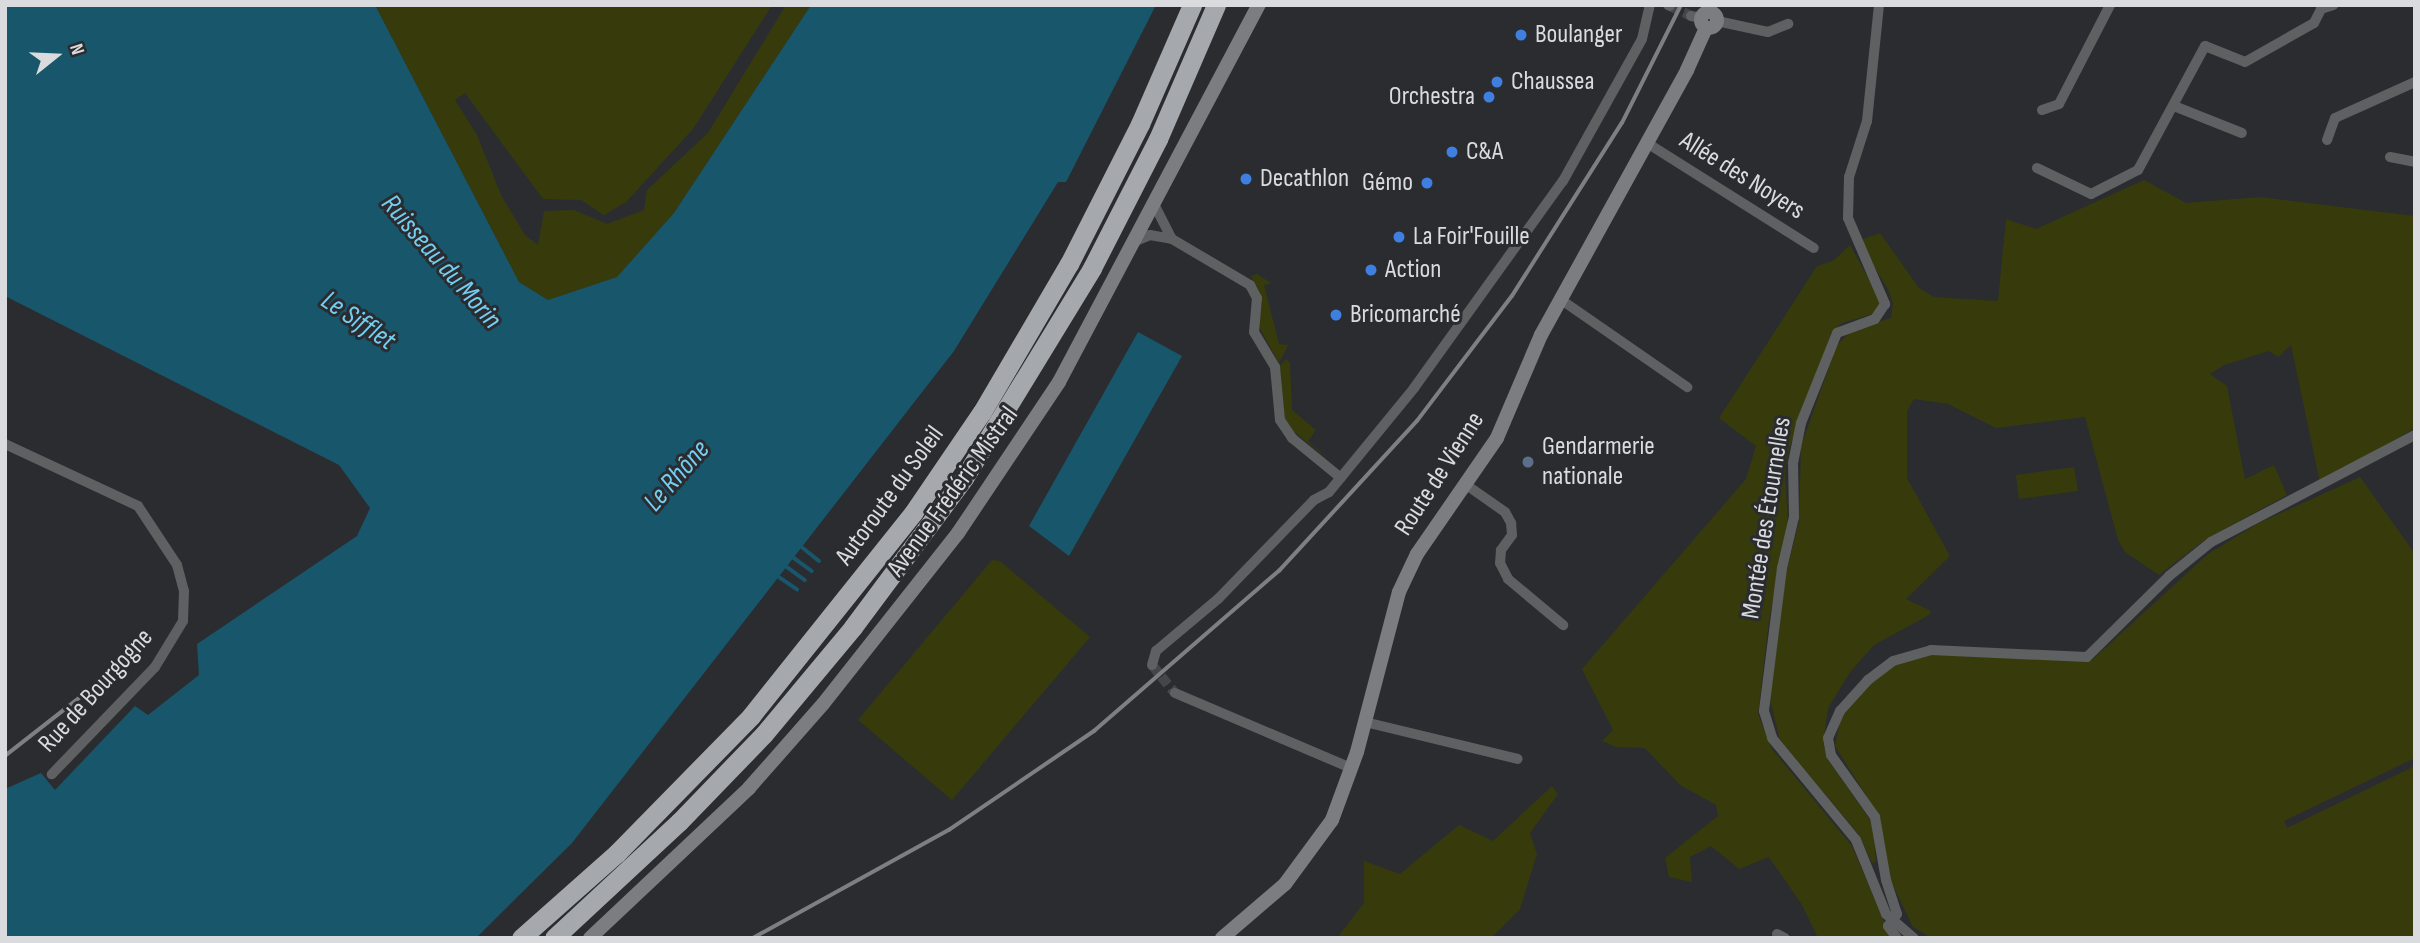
<!DOCTYPE html>
<meta charset="utf-8">
<style>
body{margin:0}
#map{position:relative;width:2420px;height:943px;overflow:hidden;background:#2a2c30;font-family:"Sofia Sans Condensed",sans-serif}
div>[style]{position:absolute}
.green>*{inset:0;background:#373b0c}
.water>*{inset:0;background:#18566b}
.stream>*{height:3.5px;margin:-1.75px;padding:0 1.75px;transform-origin:1.75px;border-radius:1.75px;background:#18566b}
.street-tunnel>*{height:10px;margin-top:-5px;transform-origin:0;background:repeating-linear-gradient(90deg,#44464a 0 10px,transparent 0 15px)}
.street>*{height:10px;margin:-5px;padding:0 5px;transform-origin:5px;border-radius:5px;background:#5f6062}
.secondary>*{height:14px;margin:-7px;padding:0 7px;transform-origin:7px;border-radius:7px;background:#7b7d81}
.secondary>.ring{margin:-7px;padding:0;box-sizing:content-box;background:none;border:14px solid #7b7d81;border-radius:50%}
.highway>*{height:19px;margin:-9.5px;padding:0 9.5px;transform-origin:9.5px;border-radius:9.5px;background:#a5a8ad}
.rail>*{height:3.5px;margin:-1.75px;padding:0 1.75px;transform-origin:1.75px;border-radius:1.75px;background:#7e7f83}
.dots>*{width:19px;height:19px;translate:-50% -50%;box-sizing:border-box;border:4px solid #2a2c30;border-radius:50%}
span{translate:-50% -50%;white-space:nowrap;text-align:center;line-height:1.15;-webkit-text-stroke:6px #2a2c30;paint-order:stroke}
.poi-label{font-size:26px;color:#dadbde}
.left{translate:0 -50%;text-align:left}
.right{translate:-100% -50%;text-align:right}
.street-label{font-size:26px;color:#dadbde}
.water-label{font-size:28px;color:#73cef2;font-style:italic}
.frame{position:absolute;inset:0;border:7px solid #dadbde;pointer-events:none}
.north{position:absolute;left:21px;top:21px;width:70px;height:70px;-webkit-text-stroke:5px #2a2c30;paint-order:stroke;rotate:72deg;font-size:19px;font-weight:700;line-height:28px;text-align:center;color:#dadbde}
.north::after{content:'';display:block;margin:auto;width:24px;height:32px;background:#dadbde;clip-path:polygon(50% 0,100% 100%,50% 72%,0 100%)}
</style>
<div id="map">
<div class="green">
<div style="clip-path:polygon(375px 5px,772px 5px,693px 129px,626px 202px,604px 215px,581px 200px,543px 199px,465px 93px,455px 100px,477px 135px,502px 197px,525px 235px,538px 245px,544px 211px,574px 210px,607px 224px,644px 210px,647px 190px,708px 133px,786px 5px,811px 5px,674px 213px,617px 277px,548px 300px,519px 282px)"></div>
<div style="clip-path:polygon(2144px 180px,2186px 203px,2260px 197px,2415px 216px,2415px 428px,2320px 483px,2291px 345px,2278px 357px,2269px 351px,2224px 365px,2210px 374px,2227px 386px,2245px 479px,2274px 465px,2287px 495px,2206px 539px,2159px 575px,2125px 552px,2118px 540px,2085px 417px,1996px 428px,1948px 404px,1914px 399px,1907px 411px,1907px 478px,1950px 556px,1906px 599px,1931px 611px,1929px 615px,1874px 645px,1851px 671px,1828px 708px,1823px 743px,1828px 760px,1873px 824px,1876px 862px,1872px 863px,1860px 836px,1780px 740px,1770px 700px,1786px 573px,1799px 522px,1801px 446px,1837px 345px,1852px 330px,1891px 318px,1893px 303px,1888px 289px,1858px 241px,1880px 233px,1919px 288px,1934px 297px,1998px 301px,2006px 219px,2036px 229px)"></div>
<div style="clip-path:polygon(1850px 245px,1881px 301px,1876px 313px,1842px 323px,1832px 332px,1790px 446px,1785px 471px,1788px 525px,1769px 620px,1758px 714px,1772px 749px,1852px 846px,1891px 938px,1818px 938px,1802px 905px,1769px 857px,1739px 869px,1711px 846px,1690px 857px,1692px 882px,1669px 877px,1665px 858px,1718px 816px,1716px 805px,1680px 785px,1645px 748px,1616px 747px,1602px 741px,1613px 730px,1582px 669px,1746px 479px,1756px 446px,1719px 418px,1817px 266px,1833px 261px)"></div>
<div style="clip-path:polygon(1257px 274px,1271px 283px,1264px 285px,1279px 344px,1288px 345px,1279px 363px,1259px 327px,1262px 297px,1251px 276px)"></div>
<div style="clip-path:polygon(1286px 359px,1290px 363px,1292px 410px,1316px 430px,1308px 441px,1331px 461px,1284px 424px,1279px 367px)"></div>
<div style="clip-path:polygon(2074px 467px,2078px 491px,2019px 499px,2016px 475px)"></div>
<div style="clip-path:polygon(2360px 477px,2415px 554px,2415px 758px,2284px 821px,2287px 828px,2415px 766px,2415px 938px,1931px 938px,1913px 927px,1889px 877px,1877px 813px,1835px 746px,1841px 715px,1875px 678px,1902px 661px,1935px 652px,2091px 661px,2208px 554px,2257px 524px)"></div>
<div style="clip-path:polygon(992px 560px,1000px 561px,1090px 637px,952px 800px,858px 720px)"></div>
<div style="clip-path:polygon(1552px 786px,1558px 794px,1530px 833px,1537px 854px,1520px 909px,1491px 938px,1337px 938px,1364px 903px,1364px 861px,1400px 874px,1459px 825px,1493px 841px)"></div>
</div>
<div class="water">
<div style="clip-path:polygon(5px 5px,375px 5px,519px 282px,548px 300px,617px 277px,674px 213px,811px 5px,1156px 5px,1066px 182px,1058px 182px,954px 351px,572px 843px,476px 938px,5px 938px,5px 789px,41px 773px,55px 790px,135px 706px,148px 715px,199px 675px,197px 644px,357px 536px,370px 508px,339px 465px,5px 296px)"></div>
<div style="clip-path:polygon(1138px 332px,1182px 356px,1069px 556px,1029px 526px)"></div>
</div>
<div class="stream">
<div style="left:802px;top:547px;width:22px;rotate:39deg"></div>
<div style="left:794px;top:558px;width:22px;rotate:36deg"></div>
<div style="left:787px;top:567px;width:22px;rotate:36deg"></div>
<div style="left:779px;top:577px;width:22px;rotate:34deg"></div>
</div>
<div class="street-tunnel">
<div style="left:1670px;top:6px;width:23px;rotate:25deg"></div>
<div style="left:1152px;top:665px;width:36px;rotate:51deg"></div>
</div>
<div class="street">
<div style="left:1668px;top:5px;width:2px;rotate:27deg"></div>
<div style="left:1879px;top:5px;width:117px;rotate:95.9deg"></div>
<div style="left:1867px;top:121px;width:59px;rotate:107.8deg"></div>
<div style="left:1849px;top:177px;width:41px;rotate:91.4deg"></div>
<div style="left:1848px;top:218px;width:94px;rotate:66.7deg"></div>
<div style="left:1885px;top:304px;width:18px;rotate:124deg"></div>
<div style="left:1875px;top:319px;width:40px;rotate:159.8deg"></div>
<div style="left:1837px;top:333px;width:97px;rotate:111.8deg"></div>
<div style="left:1801px;top:423px;width:41px;rotate:101.3deg"></div>
<div style="left:1793px;top:463px;width:54px;rotate:88.9deg"></div>
<div style="left:1794px;top:517px;width:52px;rotate:103.2deg"></div>
<div style="left:1782px;top:568px;width:144px;rotate:97.2deg"></div>
<div style="left:1764px;top:711px;width:28px;rotate:73deg"></div>
<div style="left:1772px;top:738px;width:132px;rotate:50.5deg"></div>
<div style="left:1856px;top:840px;width:80px;rotate:67.9deg"></div>
<div style="left:1886px;top:914px;width:37px;rotate:41deg"></div>
<div style="left:1691px;top:16px;width:10px;rotate:11deg"></div>
<div style="left:1717px;top:21px;width:52px;rotate:12.2deg"></div>
<div style="left:1768px;top:32px;width:22px;rotate:-22deg"></div>
<div style="left:2174px;top:106px;width:73px;rotate:21.7deg"></div>
<div style="left:2042px;top:110px;width:18px;rotate:-19deg"></div>
<div style="left:2059px;top:104px;width:111px;rotate:-62.7deg"></div>
<div style="left:2327px;top:140px;width:23px;rotate:-70deg"></div>
<div style="left:2335px;top:118px;width:88px;rotate:-24.2deg"></div>
<div style="left:1647px;top:143px;width:197px;rotate:32.2deg"></div>
<div style="left:2390px;top:157px;width:25px;rotate:11deg"></div>
<div style="left:2037px;top:168px;width:60px;rotate:25.7deg"></div>
<div style="left:2091px;top:194px;width:53px;rotate:-27.1deg"></div>
<div style="left:2138px;top:170px;width:141px;rotate:-61.6deg"></div>
<div style="left:2205px;top:46px;width:43px;rotate:21.8deg"></div>
<div style="left:2245px;top:62px;width:79px;rotate:-29.5deg"></div>
<div style="left:2314px;top:23px;width:16px;rotate:-63deg"></div>
<div style="left:2321px;top:9px;width:13px;rotate:-18deg"></div>
<div style="left:1155px;top:206px;width:37px;rotate:63deg"></div>
<div style="left:1136px;top:241px;width:15px;rotate:-23deg"></div>
<div style="left:1150px;top:235px;width:22px;rotate:10deg"></div>
<div style="left:1172px;top:239px;width:91px;rotate:30.5deg"></div>
<div style="left:1250px;top:285px;width:15px;rotate:62deg"></div>
<div style="left:1257px;top:298px;width:34px;rotate:95deg"></div>
<div style="left:1254px;top:332px;width:41px;rotate:59deg"></div>
<div style="left:1275px;top:367px;width:53px;rotate:84.6deg"></div>
<div style="left:1280px;top:420px;width:22px;rotate:56deg"></div>
<div style="left:1292px;top:438px;width:63px;rotate:39.2deg"></div>
<div style="left:1560px;top:299px;width:155px;rotate:34.7deg"></div>
<div style="left:5px;top:444px;width:147px;rotate:25deg"></div>
<div style="left:138px;top:506px;width:71px;rotate:56.5deg"></div>
<div style="left:177px;top:565px;width:27px;rotate:75deg"></div>
<div style="left:184px;top:591px;width:30px;rotate:92deg"></div>
<div style="left:183px;top:621px;width:54px;rotate:121.3deg"></div>
<div style="left:155px;top:667px;width:149px;rotate:133.9deg"></div>
<div style="left:1465px;top:484px;width:49px;rotate:35deg"></div>
<div style="left:1505px;top:512px;width:13px;rotate:61deg"></div>
<div style="left:1511px;top:523px;width:12px;rotate:85deg"></div>
<div style="left:1512px;top:535px;width:19px;rotate:126deg"></div>
<div style="left:1501px;top:550px;width:13px;rotate:94deg"></div>
<div style="left:1500px;top:563px;width:18px;rotate:63deg"></div>
<div style="left:1508px;top:579px;width:72px;rotate:39.9deg"></div>
<div style="left:1152px;top:665px;width:15px;rotate:-74deg"></div>
<div style="left:1156px;top:651px;width:81px;rotate:-40deg"></div>
<div style="left:1218px;top:599px;width:138px;rotate:-45.9deg"></div>
<div style="left:1314px;top:500px;width:17px;rotate:-28deg"></div>
<div style="left:1329px;top:492px;width:134px;rotate:-50.7deg"></div>
<div style="left:1414px;top:388px;width:255px;rotate:-54.3deg"></div>
<div style="left:1563px;top:181px;width:162px;rotate:-60.9deg"></div>
<div style="left:1642px;top:39px;width:35px;rotate:-77deg"></div>
<div style="left:1175px;top:693px;width:191px;rotate:23.1deg"></div>
<div style="left:1365px;top:722px;width:157px;rotate:13.6deg"></div>
<div style="left:1777px;top:934px;width:9px;rotate:27deg"></div>
<div style="left:1897px;top:938px;width:15px;rotate:-127deg"></div>
<div style="left:1888px;top:926px;width:15px;rotate:-53deg"></div>
<div style="left:1897px;top:914px;width:36px;rotate:-108deg"></div>
<div style="left:1886px;top:880px;width:64px;rotate:-99.9deg"></div>
<div style="left:1875px;top:817px;width:76px;rotate:-125.4deg"></div>
<div style="left:1831px;top:755px;width:17px;rotate:-100deg"></div>
<div style="left:1828px;top:738px;width:30px;rotate:-66deg"></div>
<div style="left:1840px;top:711px;width:42px;rotate:-47.9deg"></div>
<div style="left:1868px;top:680px;width:31px;rotate:-37deg"></div>
<div style="left:1893px;top:661px;width:40px;rotate:-16deg"></div>
<div style="left:1931px;top:650px;width:156px;rotate:2.6deg"></div>
<div style="left:2087px;top:657px;width:115px;rotate:-44.6deg"></div>
<div style="left:2169px;top:576px;width:54px;rotate:-39deg"></div>
<div style="left:2211px;top:542px;width:230px;rotate:-27.7deg"></div>
</div>
<div class="secondary">
<div class="ring" style="left:1701px;top:12px;width:2px;height:2px"></div>
<div style="left:590px;top:938px;width:219px;rotate:-43.3deg"></div>
<div style="left:749px;top:788px;width:112px;rotate:-48.6deg"></div>
<div style="left:823px;top:704px;width:218px;rotate:-51.7deg"></div>
<div style="left:958px;top:533px;width:182px;rotate:-56.2deg"></div>
<div style="left:1059px;top:382px;width:427px;rotate:-62.1deg"></div>
<div style="left:1222px;top:938px;width:83px;rotate:-40.6deg"></div>
<div style="left:1285px;top:884px;width:79px;rotate:-53.7deg"></div>
<div style="left:1332px;top:820px;width:72px;rotate:-69.8deg"></div>
<div style="left:1357px;top:752px;width:165px;rotate:-75.3deg"></div>
<div style="left:1399px;top:592px;width:42px;rotate:-64.7deg"></div>
<div style="left:1417px;top:554px;width:141px;rotate:-55.4deg"></div>
<div style="left:1497px;top:438px;width:112px;rotate:-66.9deg"></div>
<div style="left:1541px;top:335px;width:303px;rotate:-61.1deg"></div>
<div style="left:1687px;top:70px;width:46px;rotate:-65.7deg"></div>
</div>
<div class="highway">
<div style="left:521px;top:938px;width:128px;rotate:-41.5deg"></div>
<div style="left:617px;top:853px;width:192px;rotate:-45.6deg"></div>
<div style="left:751px;top:716px;width:260px;rotate:-51.4deg"></div>
<div style="left:913px;top:513px;width:122px;rotate:-55.7deg"></div>
<div style="left:982px;top:412px;width:172px;rotate:-59.6deg"></div>
<div style="left:1069px;top:264px;width:157px;rotate:-63.1deg"></div>
<div style="left:1140px;top:124px;width:130px;rotate:-66.4deg"></div>
<div style="left:554px;top:938px;width:171px;rotate:-42.9deg"></div>
<div style="left:679px;top:822px;width:122px;rotate:-46deg"></div>
<div style="left:764px;top:734px;width:139px;rotate:-50.2deg"></div>
<div style="left:853px;top:627px;width:186px;rotate:-53.3deg"></div>
<div style="left:964px;top:478px;width:246px;rotate:-58.6deg"></div>
<div style="left:1092px;top:268px;width:145px;rotate:-62.9deg"></div>
<div style="left:1158px;top:139px;width:146px;rotate:-66.6deg"></div>
</div>
<div class="rail">
<div style="left:5px;top:756px;width:179px;rotate:-38deg"></div>
<div style="left:753px;top:938px;width:224px;rotate:-28.9deg"></div>
<div style="left:949px;top:830px;width:176px;rotate:-34.3deg"></div>
<div style="left:1094px;top:731px;width:245px;rotate:-40.9deg"></div>
<div style="left:1279px;top:571px;width:204px;rotate:-47.4deg"></div>
<div style="left:1417px;top:421px;width:157px;rotate:-52.8deg"></div>
<div style="left:1512px;top:296px;width:205px;rotate:-57.6deg"></div>
<div style="left:1622px;top:123px;width:132px;rotate:-63.4deg"></div>
</div>
<div class="dots">
<div style="left:1521px;top:35px;background:#3f7fe0"></div>
<div style="left:1497px;top:82px;background:#3f7fe0"></div>
<div style="left:1489px;top:97px;background:#3f7fe0"></div>
<div style="left:1452px;top:152px;background:#3f7fe0"></div>
<div style="left:1246px;top:179px;background:#3f7fe0"></div>
<div style="left:1427px;top:183px;background:#3f7fe0"></div>
<div style="left:1399px;top:237px;background:#3f7fe0"></div>
<div style="left:1371px;top:270px;background:#3f7fe0"></div>
<div style="left:1336px;top:315px;background:#3f7fe0"></div>
<div style="left:1528px;top:462px;background:#5c6f8a"></div>
</div>
<div class="poi-label">
<span class="left" style="left:1535px;top:35px">Boulanger</span>
<span class="left" style="left:1511px;top:82px">Chaussea</span>
<span class="right" style="left:1475px;top:97px">Orchestra</span>
<span class="left" style="left:1466px;top:152px">C&amp;A</span>
<span class="left" style="left:1260px;top:179px">Decathlon</span>
<span class="right" style="left:1413px;top:183px">Gémo</span>
<span class="left" style="left:1413px;top:237px">La Foir'Fouille</span>
<span class="left" style="left:1385px;top:270px">Action</span>
<span class="left" style="left:1350px;top:315px">Bricomarché</span>
<span class="left" style="left:1542px;top:462px">Gendarmerie<br>nationale</span>
</div>
<div class="street-label">
<span style="left:1742px;top:176px;rotate:32deg">Allée des Noyers</span>
<span style="left:1440px;top:474px;rotate:-57deg">Route de Vienne</span>
<span style="left:953px;top:492px;rotate:-54deg">Avenue Frédéric Mistral</span>
<span style="left:890px;top:496px;rotate:-54deg">Autoroute du Soleil</span>
<span style="left:1767px;top:518px;rotate:-81deg">Montée des Étournelles</span>
<span style="left:96px;top:691px;rotate:-48deg">Rue de Bourgogne</span>
</div>
<div class="water-label">
<span style="left:441px;top:262px;rotate:49deg">Ruisseau du Morin</span>
<span style="left:358px;top:321px;rotate:34deg">Le Sifflet</span>
<span style="left:677px;top:476px;rotate:-49deg">Le Rhône</span>
</div>
<div class="frame"></div>
<div class="north">N</div>
</div>
